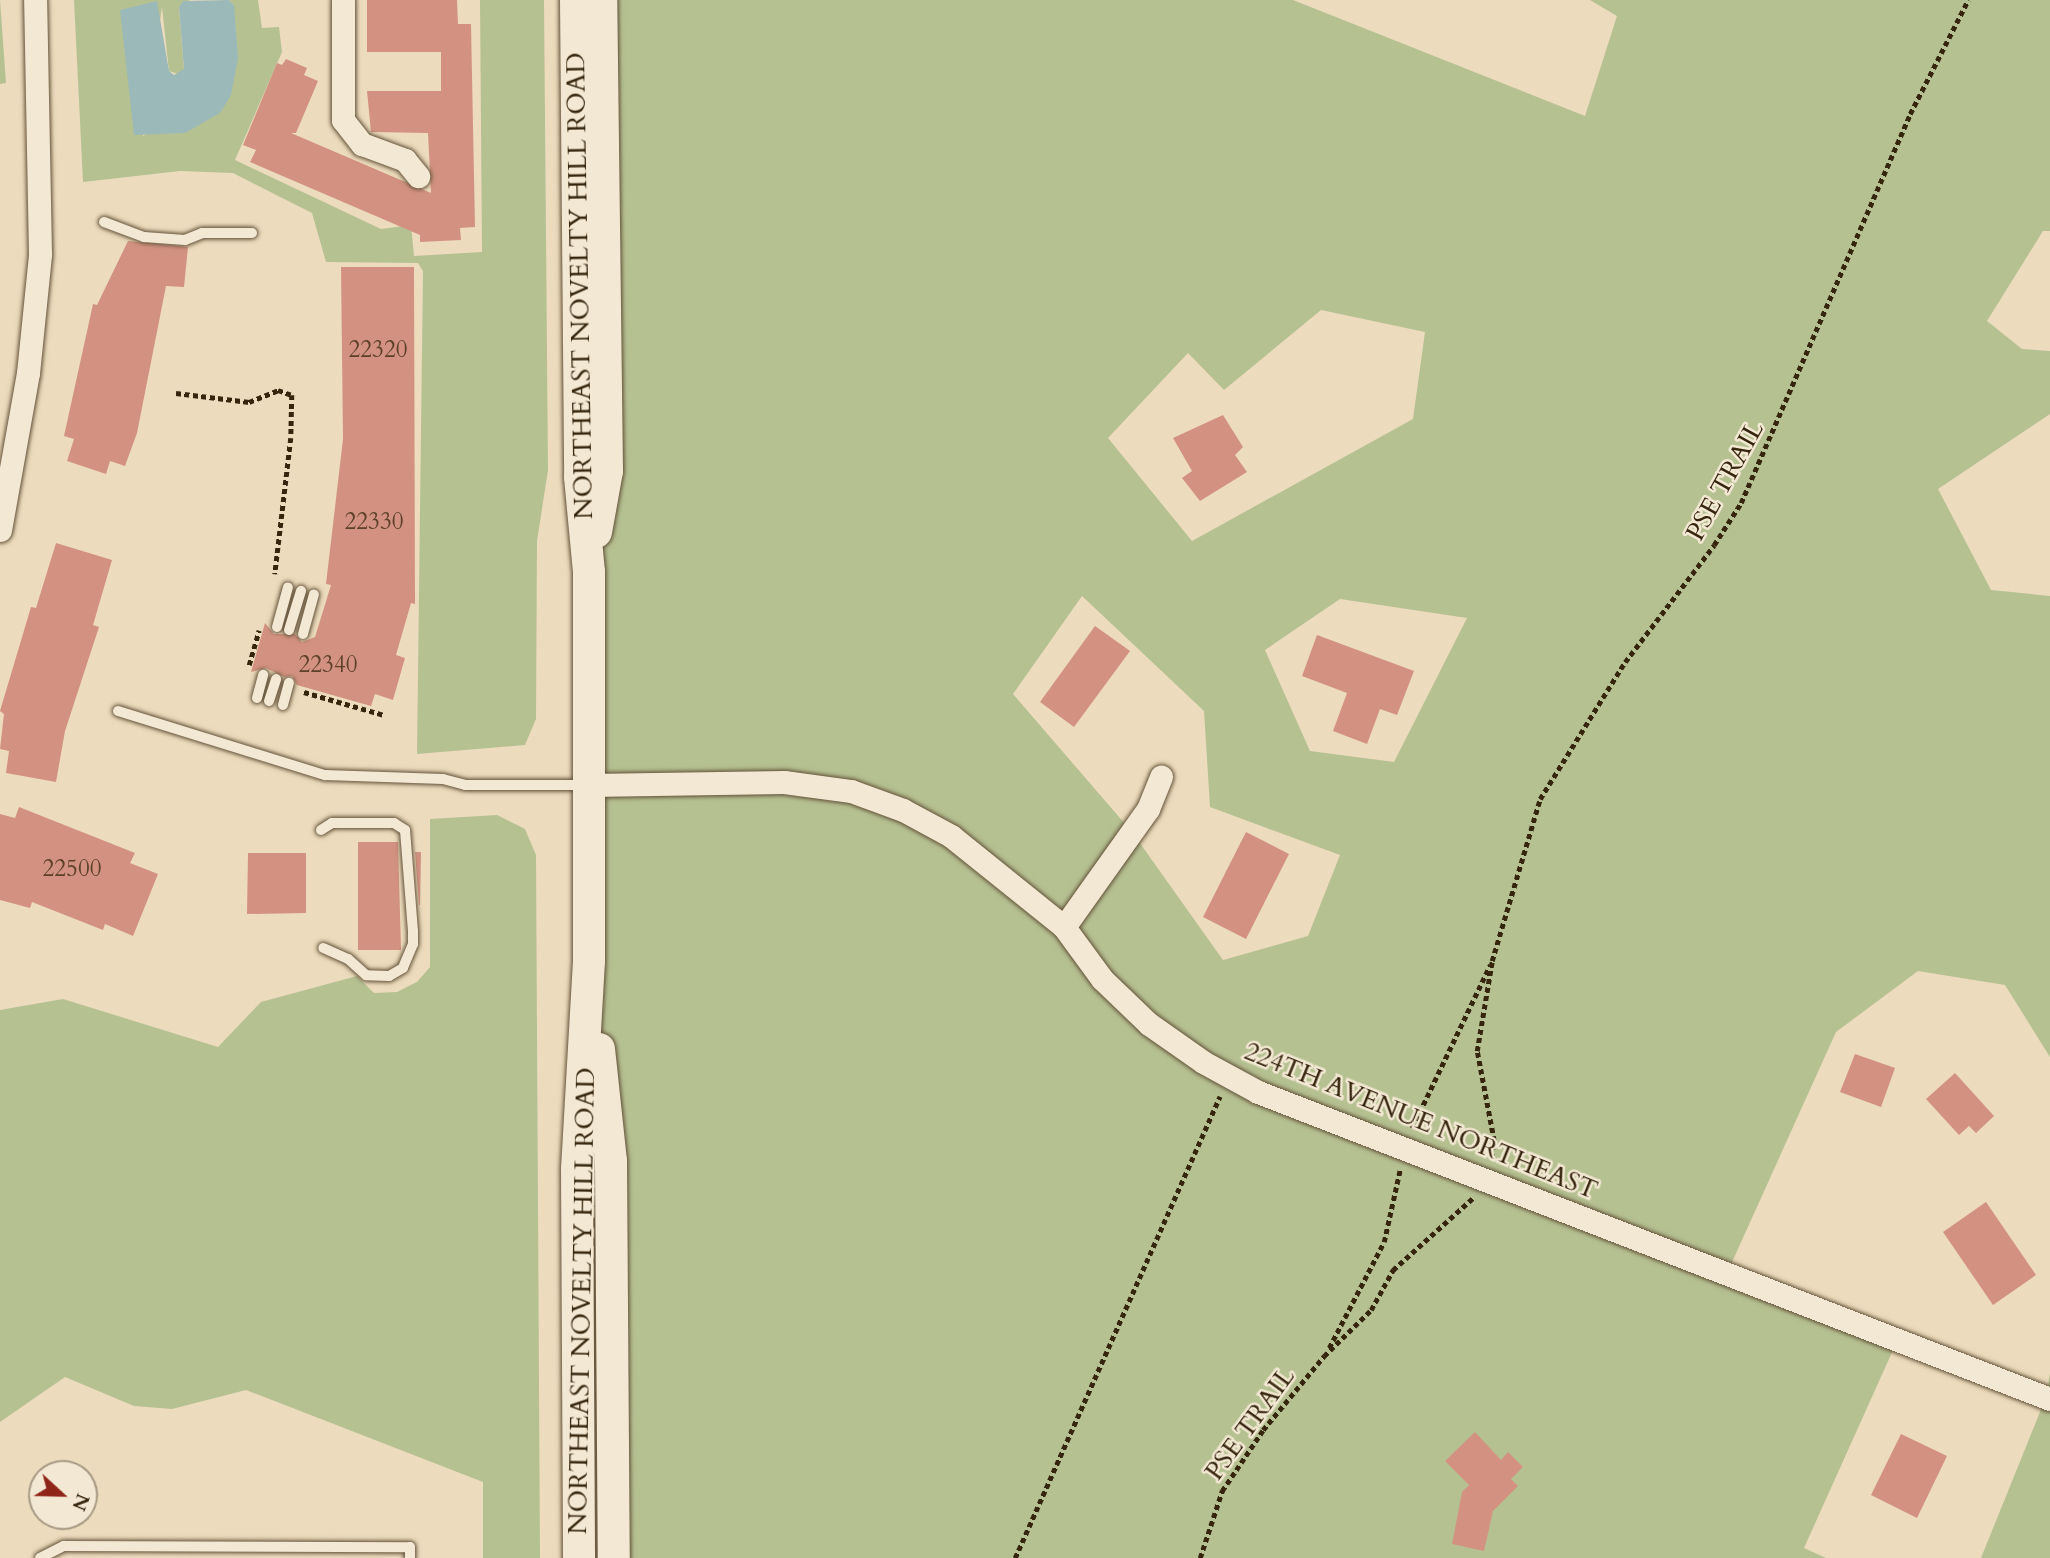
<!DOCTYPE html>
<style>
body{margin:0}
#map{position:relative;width:2050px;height:1558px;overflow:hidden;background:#ecdbbc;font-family:Cardo,serif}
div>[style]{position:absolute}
.green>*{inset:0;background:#b6c192}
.water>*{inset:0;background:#9ab9b8}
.building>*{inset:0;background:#d39281}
.path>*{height:4.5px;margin-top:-2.25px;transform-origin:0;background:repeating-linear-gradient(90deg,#35250d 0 5px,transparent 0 8.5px)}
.roads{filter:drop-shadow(0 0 2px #635239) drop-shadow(0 0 2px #635239)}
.lane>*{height:10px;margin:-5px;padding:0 5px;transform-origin:5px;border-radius:5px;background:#f3e8d3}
.street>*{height:23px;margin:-11.5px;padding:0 11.5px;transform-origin:11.5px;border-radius:11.5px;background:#f3e8d3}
.secondary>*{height:32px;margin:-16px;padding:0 16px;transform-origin:16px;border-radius:16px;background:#f3e8d3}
span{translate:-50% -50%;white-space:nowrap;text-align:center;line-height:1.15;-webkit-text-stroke:5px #f3e8d3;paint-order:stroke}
.number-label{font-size:23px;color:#5c402a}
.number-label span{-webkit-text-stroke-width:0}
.street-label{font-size:26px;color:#35250d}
.north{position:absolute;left:28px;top:1460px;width:70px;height:70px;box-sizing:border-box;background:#f3e8d3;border:2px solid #a79a84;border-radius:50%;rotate:112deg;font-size:19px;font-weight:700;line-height:28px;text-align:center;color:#35250d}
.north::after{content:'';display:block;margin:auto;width:24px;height:32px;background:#8f2418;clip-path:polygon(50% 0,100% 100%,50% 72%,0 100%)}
</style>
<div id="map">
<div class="green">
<div style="clip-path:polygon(0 0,6px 83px,0 84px)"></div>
<div style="clip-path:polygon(74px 0,190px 0,179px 7px,184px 70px,181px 75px,169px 71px,162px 7px,143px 137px,234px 5px,229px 0,258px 0,262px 28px,279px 27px,282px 52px,235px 160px,381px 229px,411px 225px,414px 256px,482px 252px,480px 0,544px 0,548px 470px,537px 541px,536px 719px,525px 745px,417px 754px,423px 271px,418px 263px,326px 262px,312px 213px,233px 173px,180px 171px,83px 182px)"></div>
<div style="clip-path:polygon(evenodd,601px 0,1293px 0,1585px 116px,1617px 16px,1590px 0,2050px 0,2050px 231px,2043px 231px,1987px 321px,2022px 349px,2050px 351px,2050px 414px,1938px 489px,1991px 590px,2050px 596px,2050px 1057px,2005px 985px,1918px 971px,1836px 1032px,1728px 1271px,1898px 1339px,1804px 1548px,1826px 1558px,614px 1558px,589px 961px,601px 0,1321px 310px,1425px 332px,1413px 419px,1192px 541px,1108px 438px,1188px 353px,1224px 390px,1321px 310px,601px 0,1082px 596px,1204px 711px,1210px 807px,1340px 855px,1308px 936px,1223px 960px,1132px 832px,1013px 694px,1082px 596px,601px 0,1340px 599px,1467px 618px,1394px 762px,1310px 751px,1265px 650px,1340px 599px)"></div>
<div style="clip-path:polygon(497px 815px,525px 829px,536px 855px,540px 1558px,483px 1558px,483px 1482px,246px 1390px,172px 1409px,134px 1406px,65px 1377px,0 1422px,0 1010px,63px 999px,218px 1047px,261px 1002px,357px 976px,374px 993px,397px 992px,417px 982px,430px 967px,430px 819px)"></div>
<div style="clip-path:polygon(2050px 1373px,2050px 1558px,1981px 1558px,2046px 1397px)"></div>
</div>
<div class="water">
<div style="clip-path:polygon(229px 0,234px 5px,238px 58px,231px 95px,220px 113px,185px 133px,134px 135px,120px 10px,157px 1px,169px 71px,174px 75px,184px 69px,179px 7px,183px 1px)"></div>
</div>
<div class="building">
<div style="clip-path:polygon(367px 0,457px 0,458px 24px,471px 24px,475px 227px,460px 228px,461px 240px,420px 242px,420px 235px,250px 162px,256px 150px,243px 145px,277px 63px,282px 65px,286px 59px,307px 68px,304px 75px,318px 81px,296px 133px,291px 133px,431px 193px,428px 133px,371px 132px,367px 91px,441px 91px,441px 52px,367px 52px)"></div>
<div style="clip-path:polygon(128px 241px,188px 247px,184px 287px,166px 286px,137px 433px,125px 466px,110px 461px,106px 474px,67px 461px,74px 439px,64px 436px,93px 304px,97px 305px)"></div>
<div style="clip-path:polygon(341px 267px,414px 267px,415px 604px,411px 603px,396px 655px,405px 658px,393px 700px,375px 694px,371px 706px,297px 685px,292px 676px,284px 677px,266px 668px,251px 672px,265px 623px,274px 634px,295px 634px,302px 642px,315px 637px,331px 585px,326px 584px,343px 439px)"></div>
<div style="clip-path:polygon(1223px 415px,1243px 447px,1235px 455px,1247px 472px,1200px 501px,1182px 478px,1192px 471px,1173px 438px)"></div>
<div style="clip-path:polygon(56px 543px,112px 560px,93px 625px,99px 627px,65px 731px,56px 782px,6px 773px,9px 751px,0 749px,4px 714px,0 711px,31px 607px,36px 608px)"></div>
<div style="clip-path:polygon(1095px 626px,1130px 651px,1074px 727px,1040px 702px)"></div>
<div style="clip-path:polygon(1317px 635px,1414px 671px,1397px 715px,1380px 709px,1367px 744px,1333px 731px,1347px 693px,1302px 676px)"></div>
<div style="clip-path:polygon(19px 807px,135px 853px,130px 863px,158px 874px,133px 936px,105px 924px,103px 930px,32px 902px,30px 908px,0 900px,0 814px,15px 818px)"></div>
<div style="clip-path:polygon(1246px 832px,1289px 854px,1246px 939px,1203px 917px)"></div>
<div style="clip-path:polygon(358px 842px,398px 842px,401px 950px,358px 950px)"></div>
<div style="clip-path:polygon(415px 852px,421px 852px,420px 905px,419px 905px)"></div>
<div style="clip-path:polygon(248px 853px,306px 853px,306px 913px,247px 914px)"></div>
<div style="clip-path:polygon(1855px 1054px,1895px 1068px,1881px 1107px,1840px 1092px)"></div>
<div style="clip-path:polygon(1955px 1073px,1994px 1116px,1976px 1133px,1969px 1126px,1959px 1135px,1926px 1099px)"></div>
<div style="clip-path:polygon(1986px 1202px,2036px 1275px,1993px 1305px,1943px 1232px)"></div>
<div style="clip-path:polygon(1475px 1432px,1501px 1460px,1508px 1452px,1523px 1467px,1511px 1479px,1518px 1486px,1493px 1511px,1484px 1551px,1452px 1544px,1462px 1492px,1469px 1485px,1445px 1461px)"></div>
<div style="clip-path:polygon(1901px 1434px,1947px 1456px,1917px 1518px,1871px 1495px)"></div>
</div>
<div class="path">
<div style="left:176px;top:393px;width:74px;rotate:7deg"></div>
<div style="left:249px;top:402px;width:31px;rotate:-22deg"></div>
<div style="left:278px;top:390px;width:15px;rotate:20deg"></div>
<div style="left:292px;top:395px;width:43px;rotate:91.3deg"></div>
<div style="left:291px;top:438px;width:137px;rotate:96.7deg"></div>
<div style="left:249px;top:665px;width:36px;rotate:-74deg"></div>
<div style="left:304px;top:692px;width:83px;rotate:16deg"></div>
<div style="left:1412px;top:1128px;width:181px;rotate:-64.4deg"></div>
<div style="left:1491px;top:1158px;width:17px;rotate:-80deg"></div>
<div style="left:1494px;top:1141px;width:92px;rotate:-100.7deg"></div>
<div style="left:1477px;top:1051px;width:91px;rotate:-80.5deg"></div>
<div style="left:1492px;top:961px;width:169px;rotate:-73.5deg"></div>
<div style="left:1540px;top:799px;width:161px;rotate:-58.2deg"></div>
<div style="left:1625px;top:662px;width:147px;rotate:-52.7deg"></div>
<div style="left:1714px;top:545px;width:50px;rotate:-57.3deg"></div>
<div style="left:1741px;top:503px;width:424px;rotate:-66.5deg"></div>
<div style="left:1910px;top:114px;width:128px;rotate:-63deg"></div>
<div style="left:1329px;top:1348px;width:119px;rotate:-62.6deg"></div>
<div style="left:1384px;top:1242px;width:74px;rotate:-77.5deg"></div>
<div style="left:1015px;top:1558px;width:505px;rotate:-66.07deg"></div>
<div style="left:1200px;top:1558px;width:71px;rotate:-71.8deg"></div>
<div style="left:1222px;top:1491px;width:73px;rotate:-56.1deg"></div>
<div style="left:1263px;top:1430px;width:96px;rotate:-50.5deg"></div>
<div style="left:1324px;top:1356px;width:66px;rotate:-44.4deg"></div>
<div style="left:1371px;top:1310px;width:46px;rotate:-61.2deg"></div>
<div style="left:1393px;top:1270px;width:108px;rotate:-42deg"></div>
</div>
<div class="roads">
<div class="lane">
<div style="left:104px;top:222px;width:43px;rotate:20.6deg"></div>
<div style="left:144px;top:237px;width:41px;rotate:4.2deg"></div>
<div style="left:185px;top:240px;width:18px;rotate:-22deg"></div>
<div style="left:202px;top:233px;width:50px"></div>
<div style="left:277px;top:627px;width:41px;rotate:-74.6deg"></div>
<div style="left:289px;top:630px;width:41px;rotate:-72.9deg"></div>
<div style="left:303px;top:634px;width:41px;rotate:-74.6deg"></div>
<div style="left:257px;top:698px;width:24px;rotate:-75deg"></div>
<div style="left:269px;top:701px;width:23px;rotate:-72deg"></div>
<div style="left:283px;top:705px;width:23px;rotate:-75deg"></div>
<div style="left:118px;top:711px;width:217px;rotate:17.2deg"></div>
<div style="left:325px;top:775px;width:118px;rotate:1.9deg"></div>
<div style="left:443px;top:779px;width:23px;rotate:15deg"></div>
<div style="left:465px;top:785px;width:121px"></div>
<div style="left:321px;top:830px;width:13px;rotate:-32deg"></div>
<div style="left:332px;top:823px;width:62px"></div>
<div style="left:394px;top:823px;width:13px;rotate:32deg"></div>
<div style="left:405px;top:830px;width:101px;rotate:85.5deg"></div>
<div style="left:413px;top:931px;width:13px;rotate:90deg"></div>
<div style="left:413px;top:944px;width:26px;rotate:113deg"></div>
<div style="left:403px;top:968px;width:16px;rotate:150deg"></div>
<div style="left:389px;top:976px;width:23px;rotate:-178deg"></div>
<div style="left:366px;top:975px;width:24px;rotate:-138deg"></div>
<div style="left:348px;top:959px;width:27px;rotate:-156deg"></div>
<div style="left:40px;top:1558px;width:27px;rotate:-27deg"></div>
<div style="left:64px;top:1546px;width:346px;rotate:0.2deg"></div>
<div style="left:410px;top:1547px;width:11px;rotate:90deg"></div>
</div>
<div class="street">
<div style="left:343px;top:0;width:120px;rotate:90deg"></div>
<div style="left:343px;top:120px;width:31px;rotate:52deg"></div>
<div style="left:362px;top:144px;width:46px;rotate:20.4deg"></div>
<div style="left:405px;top:160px;width:21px;rotate:51deg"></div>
<div style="left:0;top:530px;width:159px;rotate:-79.9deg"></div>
<div style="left:28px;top:373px;width:120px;rotate:-84.2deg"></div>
<div style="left:40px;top:254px;width:254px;rotate:-91.1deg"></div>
<div style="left:589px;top:785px;width:195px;rotate:-0.9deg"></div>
<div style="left:784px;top:782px;width:68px;rotate:7.7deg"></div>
<div style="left:851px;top:791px;width:55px;rotate:20.1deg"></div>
<div style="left:903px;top:810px;width:55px;rotate:28.4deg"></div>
<div style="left:951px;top:836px;width:145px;rotate:38.8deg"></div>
<div style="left:1064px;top:927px;width:64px;rotate:53.8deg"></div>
<div style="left:1102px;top:979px;width:65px;rotate:43.8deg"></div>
<div style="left:1149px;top:1024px;width:66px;rotate:35.1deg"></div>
<div style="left:1203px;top:1062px;width:63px;rotate:28.6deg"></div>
<div style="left:1258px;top:1092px;width:849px;rotate:21.19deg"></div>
<div style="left:1064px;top:927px;width:145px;rotate:-54.6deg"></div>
<div style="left:1148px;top:809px;width:35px;rotate:-68deg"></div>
</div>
<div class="secondary">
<div style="left:576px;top:0;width:477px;rotate:89.5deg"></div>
<div style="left:580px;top:477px;width:95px;rotate:84.6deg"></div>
<div style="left:589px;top:572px;width:389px;rotate:90deg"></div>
<div style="left:589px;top:961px;width:209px;rotate:93.3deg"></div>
<div style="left:577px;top:1170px;width:388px;rotate:89.7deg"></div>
<div style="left:596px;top:532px;width:62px;rotate:-79.8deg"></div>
<div style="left:607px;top:471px;width:471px;rotate:-90.7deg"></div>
<div style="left:599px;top:1049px;width:113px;rotate:83.9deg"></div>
<div style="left:611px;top:1161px;width:397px;rotate:89.6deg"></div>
</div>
</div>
<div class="number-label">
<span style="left:378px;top:350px">22320</span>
<span style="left:374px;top:522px">22330</span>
<span style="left:328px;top:665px">22340</span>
<span style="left:72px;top:869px">22500</span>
</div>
<div class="street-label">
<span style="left:580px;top:286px;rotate:-91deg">NORTHEAST NOVELTY HILL ROAD</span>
<span style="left:1725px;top:481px;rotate:-61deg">PSE TRAIL</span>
<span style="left:1421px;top:1121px;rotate:22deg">224TH AVENUE NORTHEAST</span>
<span style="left:582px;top:1301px;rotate:-89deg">NORTHEAST NOVELTY HILL ROAD</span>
<span style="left:1250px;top:1424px;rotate:-54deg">PSE TRAIL</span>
</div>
<div class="north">N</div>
</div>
